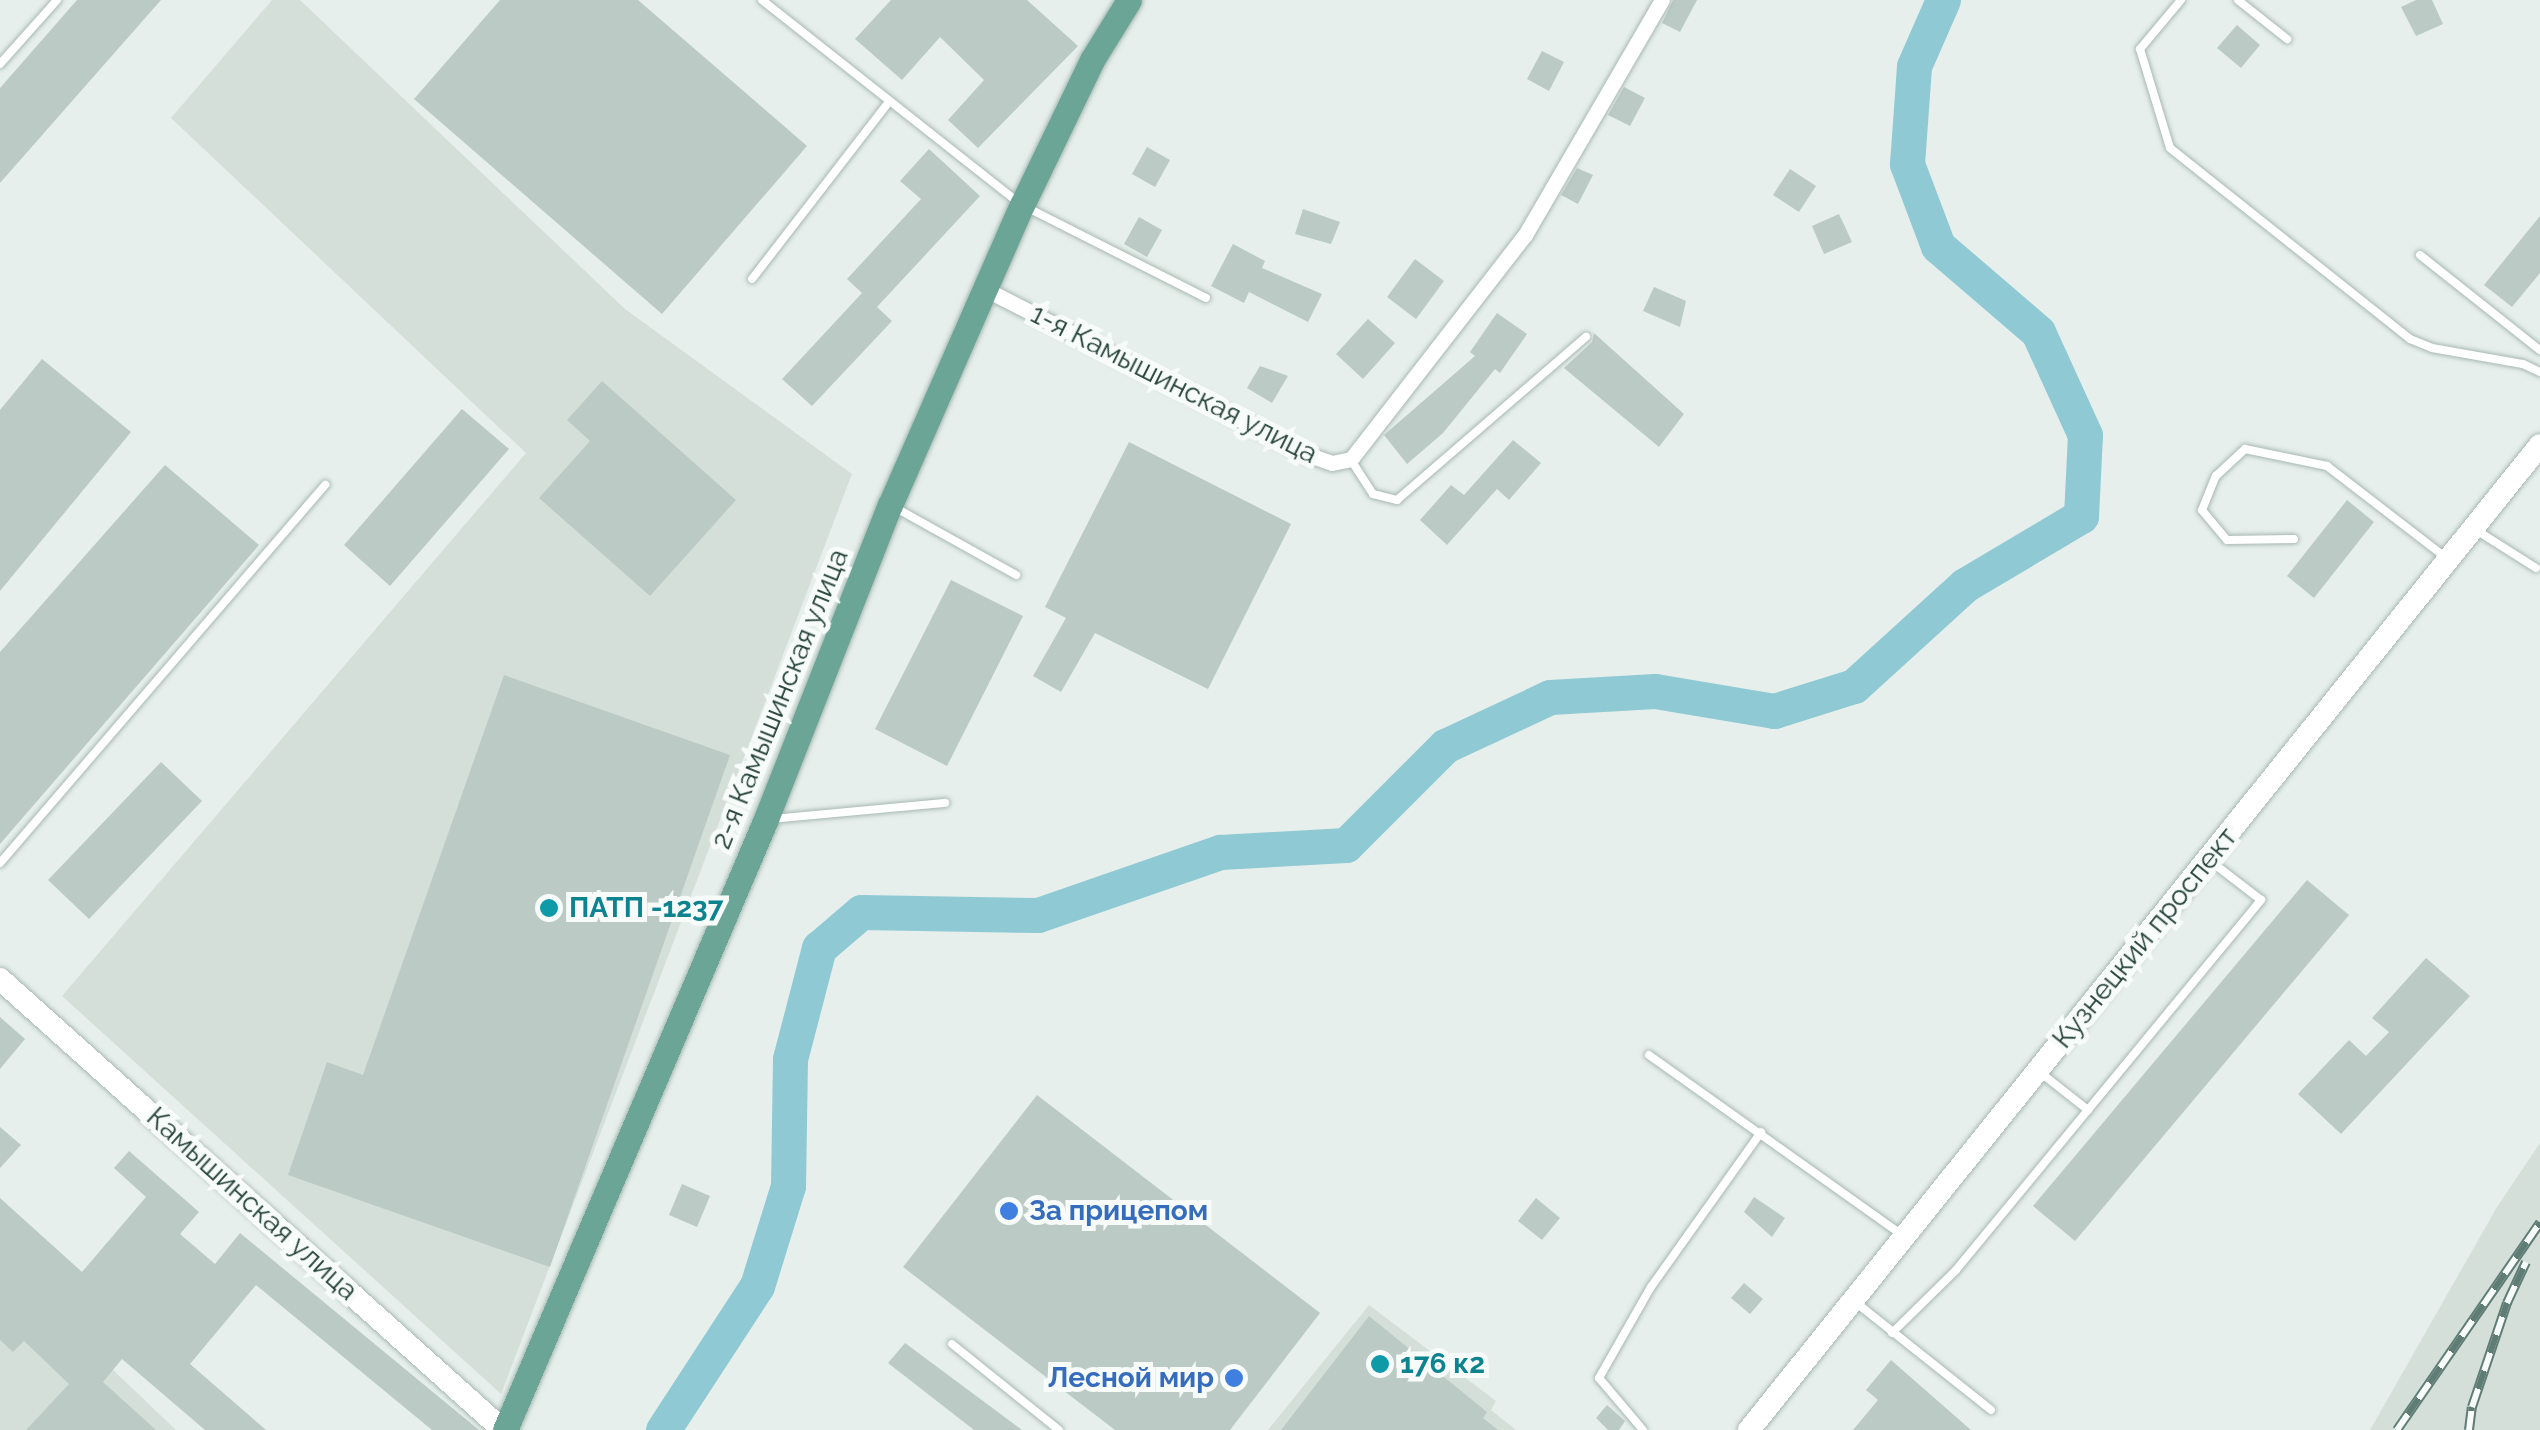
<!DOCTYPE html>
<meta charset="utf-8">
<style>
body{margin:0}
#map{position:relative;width:2540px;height:1430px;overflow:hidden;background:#e6efeb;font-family:Raleway,sans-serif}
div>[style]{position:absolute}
.built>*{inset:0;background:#d4dfda}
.river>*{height:35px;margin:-17.5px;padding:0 17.5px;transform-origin:17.5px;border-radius:17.5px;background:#8ec9d4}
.building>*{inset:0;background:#bbcac4}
.roads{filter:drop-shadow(0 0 2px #a8b8b2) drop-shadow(0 0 2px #a8b8b2)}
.lane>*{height:8px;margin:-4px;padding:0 4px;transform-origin:4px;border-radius:4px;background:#fff}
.street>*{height:15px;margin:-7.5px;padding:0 7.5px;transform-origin:7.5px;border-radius:7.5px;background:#fff}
.secondary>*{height:22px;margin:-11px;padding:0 11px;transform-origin:11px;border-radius:11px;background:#fff}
.primary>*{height:25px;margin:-12.5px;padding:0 12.5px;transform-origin:12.5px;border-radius:12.5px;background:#6aa596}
.rail>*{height:10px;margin-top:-5px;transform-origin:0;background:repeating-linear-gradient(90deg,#f7fbf9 0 19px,#5f7d75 0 38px);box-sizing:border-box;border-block:2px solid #5f7d75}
.dots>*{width:28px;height:28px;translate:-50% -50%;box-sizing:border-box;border:5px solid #f7fbf9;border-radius:50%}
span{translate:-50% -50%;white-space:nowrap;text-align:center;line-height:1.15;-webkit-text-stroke:10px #f7fbf9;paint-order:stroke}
.street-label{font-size:28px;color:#24423a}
.culture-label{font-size:28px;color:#0d838f;font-weight:700}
.left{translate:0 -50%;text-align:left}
.shop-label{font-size:28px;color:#366cbe;font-weight:700}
.right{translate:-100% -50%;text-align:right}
</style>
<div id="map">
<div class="built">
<div style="clip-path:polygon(272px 0,300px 0,625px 309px,852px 474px,501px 1394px,62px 996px,526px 453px,171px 118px)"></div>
<div style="clip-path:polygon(2540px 1143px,2540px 1430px,2370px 1430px,2497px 1207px)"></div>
<div style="clip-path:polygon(0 1262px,176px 1430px,0 1430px)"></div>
<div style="clip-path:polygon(1369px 1305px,1496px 1401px,1491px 1410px,1516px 1430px,1268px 1430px)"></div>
</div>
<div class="river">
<div style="left:663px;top:1430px;width:172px;rotate:-56.9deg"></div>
<div style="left:757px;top:1286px;width:105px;rotate:-72.8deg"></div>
<div style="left:788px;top:1186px;width:127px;rotate:-89.1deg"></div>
<div style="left:790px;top:1059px;width:115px;rotate:-75.4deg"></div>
<div style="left:819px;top:948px;width:55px;rotate:-40.6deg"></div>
<div style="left:861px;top:912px;width:177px;rotate:1deg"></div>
<div style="left:1038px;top:915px;width:193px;rotate:-19.1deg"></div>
<div style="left:1220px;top:852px;width:126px;rotate:-3.2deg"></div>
<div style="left:1346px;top:845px;width:140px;rotate:-45deg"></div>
<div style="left:1445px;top:746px;width:116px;rotate:-25deg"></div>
<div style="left:1550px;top:697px;width:105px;rotate:-3.3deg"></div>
<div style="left:1655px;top:691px;width:121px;rotate:9.5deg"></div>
<div style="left:1774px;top:711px;width:84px;rotate:-17.4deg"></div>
<div style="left:1854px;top:686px;width:150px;rotate:-42.3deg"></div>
<div style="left:1965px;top:585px;width:135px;rotate:-30.7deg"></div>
<div style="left:2081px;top:516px;width:81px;rotate:-87.2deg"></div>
<div style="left:2085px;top:435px;width:113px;rotate:-114.5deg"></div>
<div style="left:2038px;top:332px;width:132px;rotate:-139.3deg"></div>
<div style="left:1938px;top:246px;width:88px;rotate:-110.7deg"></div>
<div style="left:1907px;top:164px;width:98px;rotate:-85.9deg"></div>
<div style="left:1914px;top:66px;width:72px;rotate:-66.3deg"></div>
</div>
<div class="building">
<div style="clip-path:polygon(77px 0,161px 0,0 183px,0 88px)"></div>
<div style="clip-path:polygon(500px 0,638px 0,807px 146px,662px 314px,414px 99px)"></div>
<div style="clip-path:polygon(891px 0,1027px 0,1078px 46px,978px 148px,948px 120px,984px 80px,940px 37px,902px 80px,855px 39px)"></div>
<div style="clip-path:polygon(1673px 0,1697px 0,1680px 32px,1662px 23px)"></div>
<div style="clip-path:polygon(2416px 0,2432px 0,2443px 24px,2416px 36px,2401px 7px)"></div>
<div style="clip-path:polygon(2237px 25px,2260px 45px,2241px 68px,2217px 48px)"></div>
<div style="clip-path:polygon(1542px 51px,1564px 62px,1549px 91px,1527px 79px)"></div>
<div style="clip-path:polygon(1624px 87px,1645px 98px,1630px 126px,1608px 115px)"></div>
<div style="clip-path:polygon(1147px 147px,1170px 160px,1155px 187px,1132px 174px)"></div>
<div style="clip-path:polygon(929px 149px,980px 196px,877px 307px,892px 321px,812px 406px,782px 379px,862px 293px,847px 279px,921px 199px,900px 181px)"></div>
<div style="clip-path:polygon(1577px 168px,1593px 175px,1578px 204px,1561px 195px)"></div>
<div style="clip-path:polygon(1790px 169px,1816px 186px,1799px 212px,1773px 195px)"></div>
<div style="clip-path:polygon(1303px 209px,1340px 222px,1331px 244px,1295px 234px)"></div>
<div style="clip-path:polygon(1839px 214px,1852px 242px,1824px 254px,1812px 226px)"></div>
<div style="clip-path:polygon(2540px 216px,2540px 273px,2512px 307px,2484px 285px)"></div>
<div style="clip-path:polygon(1139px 217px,1162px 230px,1147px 257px,1124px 244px)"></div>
<div style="clip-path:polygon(1233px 244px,1265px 261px,1262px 268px,1322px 294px,1308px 322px,1249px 292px,1244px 303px,1211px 286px)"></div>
<div style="clip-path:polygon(1415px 259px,1444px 281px,1416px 319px,1387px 297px)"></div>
<div style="clip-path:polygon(1654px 287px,1686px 301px,1680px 327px,1643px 311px)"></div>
<div style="clip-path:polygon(1497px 313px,1527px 334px,1500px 373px,1495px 369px,1443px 433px,1407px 464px,1384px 435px,1475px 356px,1470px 352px)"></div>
<div style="clip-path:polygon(1368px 319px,1395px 343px,1363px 379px,1336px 354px)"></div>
<div style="clip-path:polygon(1594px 333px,1684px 414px,1659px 447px,1564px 368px,1592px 342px)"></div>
<div style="clip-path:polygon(42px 359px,131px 432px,0 591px,0 410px)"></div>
<div style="clip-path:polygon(1260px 366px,1288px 376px,1272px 403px,1247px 388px)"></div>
<div style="clip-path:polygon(602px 381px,736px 500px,650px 596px,539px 498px,590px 441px,567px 420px)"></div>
<div style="clip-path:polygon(462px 409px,509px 449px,390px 586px,344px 545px)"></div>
<div style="clip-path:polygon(1513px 440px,1541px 463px,1509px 500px,1497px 489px,1447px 545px,1420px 520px,1451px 485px,1464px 495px)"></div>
<div style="clip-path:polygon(1129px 442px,1291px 524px,1208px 689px,1095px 633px,1061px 692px,1033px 676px,1066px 618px,1045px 607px)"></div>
<div style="clip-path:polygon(165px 465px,259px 545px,0 844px,0 652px)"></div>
<div style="clip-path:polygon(2347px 500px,2374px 522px,2314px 598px,2287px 576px)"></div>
<div style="clip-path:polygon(951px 580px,1023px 616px,947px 766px,875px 729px)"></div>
<div style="clip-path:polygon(504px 675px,730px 755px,550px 1267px,288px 1175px,327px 1062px,363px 1075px)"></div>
<div style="clip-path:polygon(161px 762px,202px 801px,89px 919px,48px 880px)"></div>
<div style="clip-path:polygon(2307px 880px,2349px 915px,2075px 1241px,2033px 1206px)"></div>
<div style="clip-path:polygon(2426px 958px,2470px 996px,2341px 1134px,2298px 1094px,2349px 1040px,2366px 1056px,2389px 1032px,2372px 1018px)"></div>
<div style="clip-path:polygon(0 1017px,25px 1039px,0 1069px)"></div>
<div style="clip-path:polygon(1037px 1095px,1320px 1313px,1230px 1430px,1115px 1430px,903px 1267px)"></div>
<div style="clip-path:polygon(0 1127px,21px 1145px,0 1168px)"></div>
<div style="clip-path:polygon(129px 1151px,199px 1212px,180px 1234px,215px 1264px,240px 1233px,479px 1430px,432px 1430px,256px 1285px,190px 1364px,266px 1430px,205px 1430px,122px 1359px,103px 1382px,156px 1430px,26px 1430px,69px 1384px,24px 1341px,13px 1352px,0 1340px,0 1198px,82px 1272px,146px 1197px,114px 1168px)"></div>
<div style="clip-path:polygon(682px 1184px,710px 1196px,697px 1227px,669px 1215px)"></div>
<div style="clip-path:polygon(1754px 1197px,1785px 1218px,1772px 1237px,1744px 1212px)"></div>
<div style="clip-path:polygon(1536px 1198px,1560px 1218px,1542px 1240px,1518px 1221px)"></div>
<div style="clip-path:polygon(1744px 1283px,1763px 1299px,1750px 1314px,1731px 1298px)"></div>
<div style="clip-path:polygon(1369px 1316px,1487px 1412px,1483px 1418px,1498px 1430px,1281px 1430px)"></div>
<div style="clip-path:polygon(905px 1343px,1022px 1430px,974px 1430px,888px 1363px)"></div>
<div style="clip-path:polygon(1891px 1360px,1971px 1430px,1853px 1430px,1878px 1400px,1866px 1390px)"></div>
<div style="clip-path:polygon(1607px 1405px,1625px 1421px,1619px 1430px,1608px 1430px,1596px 1418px)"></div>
</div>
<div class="roads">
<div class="lane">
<div style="left:762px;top:0;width:331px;rotate:38.3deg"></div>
<div style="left:1022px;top:205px;width:206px;rotate:26.8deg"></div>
<div style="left:2181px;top:0;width:64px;rotate:129.9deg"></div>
<div style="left:2140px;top:49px;width:103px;rotate:73.1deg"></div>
<div style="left:2170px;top:148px;width:307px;rotate:38.5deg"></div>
<div style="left:2410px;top:339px;width:24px;rotate:22deg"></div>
<div style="left:2432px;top:348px;width:92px;rotate:10deg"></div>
<div style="left:2523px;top:364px;width:19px;rotate:25deg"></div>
<div style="left:2238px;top:0;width:63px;rotate:38.5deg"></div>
<div style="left:0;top:64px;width:86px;rotate:-48.3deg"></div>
<div style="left:2420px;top:255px;width:153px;rotate:38.4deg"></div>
<div style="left:752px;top:279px;width:224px;rotate:-52.3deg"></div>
<div style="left:1351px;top:460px;width:40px;rotate:57.1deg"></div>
<div style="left:1373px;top:494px;width:25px;rotate:14deg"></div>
<div style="left:1397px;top:500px;width:250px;rotate:-40.8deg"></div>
<div style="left:894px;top:507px;width:140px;rotate:29.1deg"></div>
<div style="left:2476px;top:530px;width:71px;rotate:32.3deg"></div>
<div style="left:2294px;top:539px;width:67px;rotate:179.1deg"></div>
<div style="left:2227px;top:540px;width:39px;rotate:-130deg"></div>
<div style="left:2202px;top:510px;width:37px;rotate:-68deg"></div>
<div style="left:2216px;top:476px;width:40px;rotate:-43deg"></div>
<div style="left:2245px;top:449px;width:84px;rotate:11.7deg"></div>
<div style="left:2327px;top:466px;width:148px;rotate:37.6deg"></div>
<div style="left:771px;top:819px;width:175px;rotate:-5.3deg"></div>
<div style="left:0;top:863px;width:499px;rotate:-49.3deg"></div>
<div style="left:1649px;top:1055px;width:310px;rotate:35.4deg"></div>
<div style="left:2041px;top:1073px;width:60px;rotate:38.2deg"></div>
<div style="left:1854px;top:1301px;width:175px;rotate:38.5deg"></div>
<div style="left:1892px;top:1333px;width:90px;rotate:-44.5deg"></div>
<div style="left:1956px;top:1270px;width:480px;rotate:-50.5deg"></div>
<div style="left:2261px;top:900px;width:66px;rotate:-142.4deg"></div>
<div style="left:952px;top:1344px;width:137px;rotate:38.8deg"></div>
<div style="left:1643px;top:1430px;width:68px;rotate:-130.2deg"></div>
<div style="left:1599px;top:1378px;width:105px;rotate:-60.3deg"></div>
<div style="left:1651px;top:1287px;width:190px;rotate:-54.6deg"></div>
</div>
<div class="street">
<div style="left:985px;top:289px;width:364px;rotate:27.1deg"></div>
<div style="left:1309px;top:455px;width:24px;rotate:19deg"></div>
<div style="left:1332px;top:463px;width:19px;rotate:-12deg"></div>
<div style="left:1351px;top:459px;width:284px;rotate:-52.2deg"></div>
<div style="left:1525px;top:235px;width:272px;rotate:-59.8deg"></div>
</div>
<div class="secondary">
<div style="left:0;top:979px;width:676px;rotate:41.88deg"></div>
<div style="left:1749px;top:1430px;width:1263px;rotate:-51.23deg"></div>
</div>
<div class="primary">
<div style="left:505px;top:1430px;width:664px;rotate:-66.87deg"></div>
<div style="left:766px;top:819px;width:338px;rotate:-68.5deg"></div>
<div style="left:890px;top:505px;width:328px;rotate:-66.3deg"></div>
<div style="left:1022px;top:205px;width:161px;rotate:-64.2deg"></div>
<div style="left:1092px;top:60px;width:70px;rotate:-58.3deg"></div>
</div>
</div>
<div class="rail">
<div style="left:2397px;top:1430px;width:252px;rotate:-55.4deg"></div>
<div style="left:2469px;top:1430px;width:23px;rotate:-83deg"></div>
<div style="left:2472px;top:1407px;width:110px;rotate:-71.4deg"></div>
<div style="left:2507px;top:1303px;width:45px;rotate:-65.1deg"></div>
</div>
<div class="dots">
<div style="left:549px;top:908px;background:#0f9aa8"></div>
<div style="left:1009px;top:1211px;background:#3f7fe0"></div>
<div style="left:1380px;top:1364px;background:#0f9aa8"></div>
<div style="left:1234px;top:1378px;background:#3f7fe0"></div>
</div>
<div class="street-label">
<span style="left:1174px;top:384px;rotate:27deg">1-я Камышинская улица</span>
<span style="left:780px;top:699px;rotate:-68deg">2-я Камышинская улица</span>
<span style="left:2145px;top:938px;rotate:-51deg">Кузнецкий проспект</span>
<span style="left:252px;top:1204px;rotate:42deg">Камышинская улица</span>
</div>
<div class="culture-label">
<span class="left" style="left:569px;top:908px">ПАТП -1237</span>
<span class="left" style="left:1400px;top:1364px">176 к2</span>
</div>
<div class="shop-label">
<span class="left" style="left:1029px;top:1211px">За прицепом</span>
<span class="right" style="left:1214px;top:1378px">Лесной мир</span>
</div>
</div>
